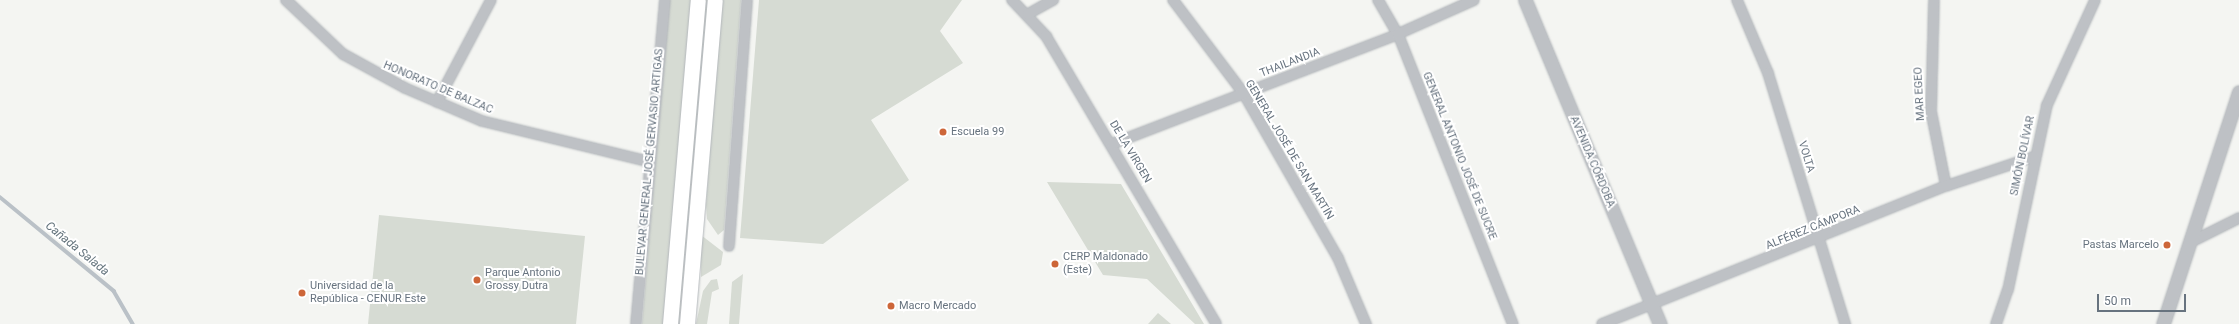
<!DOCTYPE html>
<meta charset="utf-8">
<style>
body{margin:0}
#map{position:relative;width:2239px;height:324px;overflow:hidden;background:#f4f5f2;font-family:Roboto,sans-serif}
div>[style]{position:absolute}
.green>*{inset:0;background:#d6dbd3}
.stream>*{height:3.5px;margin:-1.75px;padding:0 1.75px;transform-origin:1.75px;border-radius:1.75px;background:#bac1c7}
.roads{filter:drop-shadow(0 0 1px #b3b7bb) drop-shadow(0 0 1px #b3b7bb)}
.minor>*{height:10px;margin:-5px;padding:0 5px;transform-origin:5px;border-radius:5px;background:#bec1c5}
.tertiary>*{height:13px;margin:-6.5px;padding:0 6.5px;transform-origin:6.5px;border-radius:6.5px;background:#bec1c5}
.secondary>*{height:15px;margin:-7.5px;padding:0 7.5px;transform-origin:7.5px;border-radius:7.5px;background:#fff}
.dots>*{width:11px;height:11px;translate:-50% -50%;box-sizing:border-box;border:2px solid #fff;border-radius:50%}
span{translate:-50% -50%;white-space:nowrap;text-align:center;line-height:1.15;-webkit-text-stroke:4px #fff;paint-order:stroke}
.street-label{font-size:11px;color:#67737f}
.poi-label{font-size:11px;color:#67737f}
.left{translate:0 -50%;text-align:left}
.right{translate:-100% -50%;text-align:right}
.water-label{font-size:12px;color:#63737c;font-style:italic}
.scale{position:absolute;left:2097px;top:294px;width:89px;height:18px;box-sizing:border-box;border:2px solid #67737f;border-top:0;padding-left:5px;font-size:12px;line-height:14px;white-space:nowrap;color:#67737f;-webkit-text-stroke:3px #fff;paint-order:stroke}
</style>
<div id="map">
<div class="green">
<div style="clip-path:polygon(669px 0,692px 0,663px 324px,642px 324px)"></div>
<div style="clip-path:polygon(704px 0,708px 0,679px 324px,675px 324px)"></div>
<div style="clip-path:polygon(721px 0,741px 0,724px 230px,718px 235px,707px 219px,706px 205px)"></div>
<div style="clip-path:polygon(759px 0,962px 0,940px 31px,963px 63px,871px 120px,909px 180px,823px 244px,740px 238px)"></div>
<div style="clip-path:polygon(1047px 182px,1121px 184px,1204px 324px,1195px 324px,1147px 279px,1103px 275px)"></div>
<div style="clip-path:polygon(379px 215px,585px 236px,576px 324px,368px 324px)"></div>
<div style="clip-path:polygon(701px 235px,723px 252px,721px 265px,701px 277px)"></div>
<div style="clip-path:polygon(743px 274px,739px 324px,729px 324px,732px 282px)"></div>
<div style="clip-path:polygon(717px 279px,719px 289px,712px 292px,707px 324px,696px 324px,703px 291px,711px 280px)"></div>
<div style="clip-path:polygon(1158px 313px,1171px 324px,1148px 324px)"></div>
</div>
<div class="stream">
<div style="left:0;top:197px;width:148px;rotate:39.5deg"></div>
<div style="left:114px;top:291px;width:38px;rotate:60deg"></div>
</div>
<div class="roads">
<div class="minor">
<div style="left:286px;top:0;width:79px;rotate:43.5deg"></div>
<div style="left:343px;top:54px;width:71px;rotate:28.7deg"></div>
<div style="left:405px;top:88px;width:84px;rotate:23.2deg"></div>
<div style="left:482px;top:121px;width:173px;rotate:13.7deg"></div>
<div style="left:1012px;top:0;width:50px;rotate:46.6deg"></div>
<div style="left:1046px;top:36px;width:334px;rotate:59.4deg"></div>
<div style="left:1173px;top:0;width:118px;rotate:52.9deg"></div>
<div style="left:1244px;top:94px;width:189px;rotate:60.2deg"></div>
<div style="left:1338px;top:258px;width:72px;rotate:67deg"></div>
<div style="left:1378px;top:0;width:39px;rotate:60deg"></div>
<div style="left:1398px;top:34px;width:312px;rotate:68.4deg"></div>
<div style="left:1737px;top:0;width:79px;rotate:67deg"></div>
<div style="left:1768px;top:73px;width:263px;rotate:72.9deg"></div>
<div style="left:1934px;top:0;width:111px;rotate:91.5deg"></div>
<div style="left:1931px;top:111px;width:76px;rotate:78.7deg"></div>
<div style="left:1028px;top:14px;width:29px;rotate:-29deg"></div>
<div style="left:437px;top:102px;width:115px;rotate:-62.1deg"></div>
<div style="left:1112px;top:144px;width:306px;rotate:-21deg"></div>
<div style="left:1398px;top:34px;width:83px;rotate:-24.1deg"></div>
<div style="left:2189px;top:243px;width:56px;rotate:-26.6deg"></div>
<div style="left:729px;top:246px;width:247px;rotate:-85.8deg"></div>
<div style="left:636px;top:324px;width:325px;rotate:-84.9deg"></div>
<div style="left:1602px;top:324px;width:371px;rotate:-21.9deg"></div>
<div style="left:1946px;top:186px;width:92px;rotate:-18.4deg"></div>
<div style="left:1996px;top:324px;width:36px;rotate:-71deg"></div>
<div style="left:2008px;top:290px;width:189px;rotate:-78.1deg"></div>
<div style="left:2047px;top:105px;width:115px;rotate:-65.4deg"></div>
</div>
<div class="tertiary">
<div style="left:1525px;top:0;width:351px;rotate:67.4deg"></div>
<div style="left:2163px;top:324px;width:244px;rotate:-71.9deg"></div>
</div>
<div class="secondary">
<div style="left:670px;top:324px;width:325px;rotate:-85.1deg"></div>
<div style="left:687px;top:324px;width:325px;rotate:-85.1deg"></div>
</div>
</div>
<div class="dots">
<div style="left:943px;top:132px;background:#cd6639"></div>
<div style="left:2167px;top:245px;background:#cd6639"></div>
<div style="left:1055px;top:264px;background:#cd6639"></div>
<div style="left:477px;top:280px;background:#cd6639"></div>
<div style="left:302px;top:293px;background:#cd6639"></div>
<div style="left:891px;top:306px;background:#cd6639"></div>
</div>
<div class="street-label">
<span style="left:1290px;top:63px;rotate:-21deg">THAILANDIA</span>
<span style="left:438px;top:88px;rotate:23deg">HONORATO DE BALZAC</span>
<span style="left:1920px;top:94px;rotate:-93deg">MAR EGEO</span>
<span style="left:1289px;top:150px;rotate:59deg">GENERAL JOSÉ DE SAN MARTÍN</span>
<span style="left:1130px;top:152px;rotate:59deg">DE LA VIRGEN</span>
<span style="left:1459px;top:156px;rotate:68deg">GENERAL ANTONIO JOSÉ DE SUCRE</span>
<span style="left:2023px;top:156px;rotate:-78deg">SIMÓN BOLÍVAR</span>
<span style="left:1806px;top:157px;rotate:73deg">VOLTA</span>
<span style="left:650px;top:162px;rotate:-85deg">BULEVAR GENERAL JOSÉ GERVASIO ARTIGAS</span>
<span style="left:1592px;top:162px;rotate:67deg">AVENIDA CÓRDOBA</span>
<span style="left:1813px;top:228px;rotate:-22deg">ALFÉREZ CÁMPORA</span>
</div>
<div class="poi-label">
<span class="left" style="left:951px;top:132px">Escuela 99</span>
<span class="right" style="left:2159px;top:245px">Pastas Marcelo</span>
<span class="left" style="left:1063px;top:264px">CERP Maldonado<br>(Este)</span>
<span class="left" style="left:485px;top:280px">Parque Antonio<br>Grossy Dutra</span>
<span class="left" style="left:310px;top:293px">Universidad de la<br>República - CENUR Este</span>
<span class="left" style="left:899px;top:306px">Macro Mercado</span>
</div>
<div class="water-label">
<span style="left:77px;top:249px;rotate:39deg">Cañada Salada</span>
</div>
<div class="scale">50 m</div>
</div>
